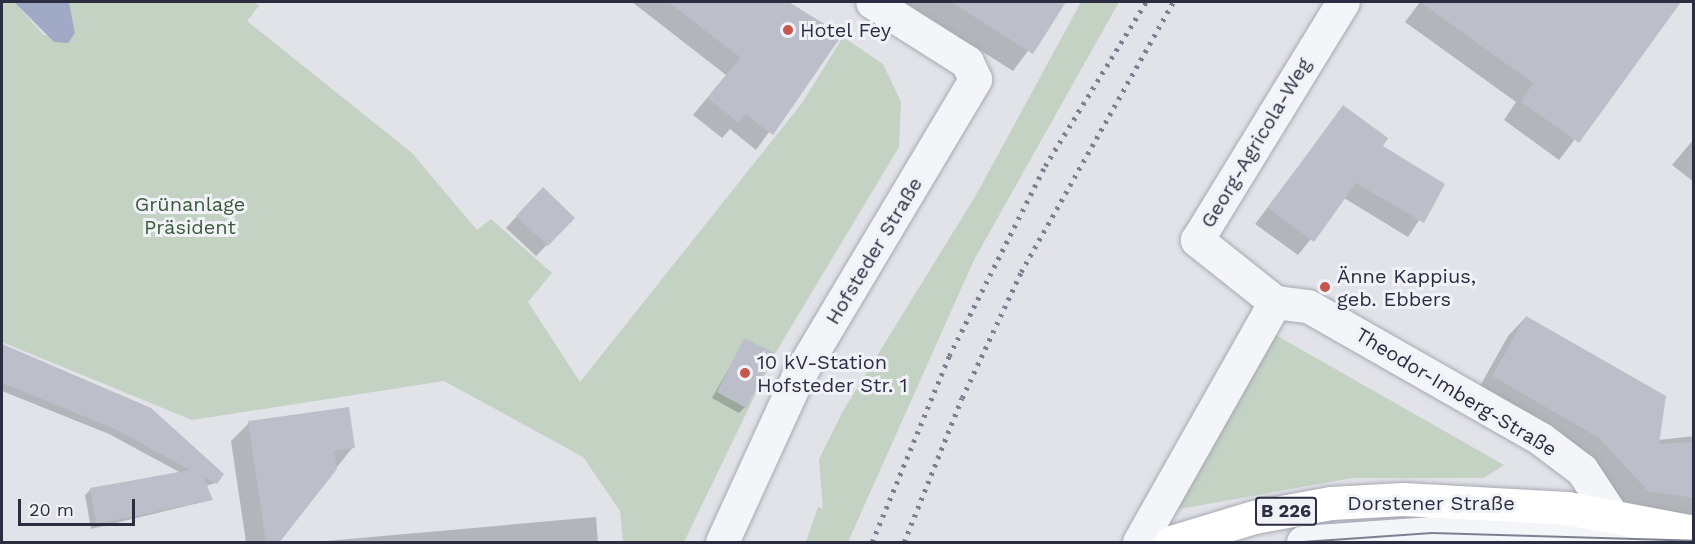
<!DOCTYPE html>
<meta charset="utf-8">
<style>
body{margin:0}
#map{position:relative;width:1695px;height:544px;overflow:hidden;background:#e2e3e9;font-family:"Work Sans",sans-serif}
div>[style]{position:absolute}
.green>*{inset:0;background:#c4d2c4}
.water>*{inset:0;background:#a0aac6}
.shadow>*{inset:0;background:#0003}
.building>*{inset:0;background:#bcbec9}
.roads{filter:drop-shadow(0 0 2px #a7a9b3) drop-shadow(0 0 2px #a7a9b3)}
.minor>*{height:33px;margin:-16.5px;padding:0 16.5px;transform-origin:16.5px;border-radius:16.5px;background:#f4f5f8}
.major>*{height:33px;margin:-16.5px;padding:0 16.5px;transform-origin:16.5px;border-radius:16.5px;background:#fff}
.tram>*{height:1.5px;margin:-0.75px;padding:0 0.75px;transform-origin:0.75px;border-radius:0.75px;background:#7c8092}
.rail>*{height:4.5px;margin-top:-2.25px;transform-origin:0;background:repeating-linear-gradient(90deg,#7c8092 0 3px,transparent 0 9px)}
.dots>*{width:16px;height:16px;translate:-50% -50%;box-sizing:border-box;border:3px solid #f1f2f7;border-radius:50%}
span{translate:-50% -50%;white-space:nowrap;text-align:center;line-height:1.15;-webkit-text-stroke:6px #f1f2f7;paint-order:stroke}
.shield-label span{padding:2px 4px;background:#f1f2f7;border:2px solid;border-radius:4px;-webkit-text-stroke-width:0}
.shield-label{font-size:18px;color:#2b2e40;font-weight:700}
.poi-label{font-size:20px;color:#2b2e40}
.left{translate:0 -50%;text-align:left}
.street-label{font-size:20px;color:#2b2e40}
.park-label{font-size:20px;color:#3a5a3a}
.frame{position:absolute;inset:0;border:3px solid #2b2e40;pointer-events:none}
.scale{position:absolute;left:18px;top:499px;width:117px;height:27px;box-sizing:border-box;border:3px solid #2b2e40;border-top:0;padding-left:8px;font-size:18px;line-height:21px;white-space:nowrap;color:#2b2e40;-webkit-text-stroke:4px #f1f2f7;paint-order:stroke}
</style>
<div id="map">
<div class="green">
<div style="clip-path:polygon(2px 2px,14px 2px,44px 35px,75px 33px,69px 2px,254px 2px,259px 6px,247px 21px,412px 153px,477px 230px,491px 219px,552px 273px,528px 302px,580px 382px,802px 103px,843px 37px,883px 64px,901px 102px,899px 147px,776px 352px,684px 542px,623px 542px,620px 511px,583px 457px,444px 381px,192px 420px,2px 342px)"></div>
<div style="clip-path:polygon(1081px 2px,1119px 2px,974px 260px,848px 542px,806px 542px,818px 507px,823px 509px,819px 459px,843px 411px,976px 195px)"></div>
<div style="clip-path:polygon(1274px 334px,1504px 465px,1484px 478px,1352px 478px,1174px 510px)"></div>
</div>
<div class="water">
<div style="clip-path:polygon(14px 2px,69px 2px,75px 33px,68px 43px,54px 42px)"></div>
</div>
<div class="shadow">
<div style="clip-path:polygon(632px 2px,787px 2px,840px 35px,756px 150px,730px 129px,722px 138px,693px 115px,726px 75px)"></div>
<div style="clip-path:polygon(904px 2px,1064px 2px,1013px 71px)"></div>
<div style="clip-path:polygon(1420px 2px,1679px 2px,1559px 160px,1504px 120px,1516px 102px,1405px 22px)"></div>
<div style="clip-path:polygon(1343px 107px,1381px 146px,1443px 184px,1408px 237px,1344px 198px,1298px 255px,1255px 224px)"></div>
<div style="clip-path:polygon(1694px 139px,1694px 182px,1672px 165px)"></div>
<div style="clip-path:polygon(532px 200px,573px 218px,536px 256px,506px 228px)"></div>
<div style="clip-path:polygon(1526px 317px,1659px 440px,1694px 436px,1694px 514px,1656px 517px,1629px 509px,1475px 395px,1508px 336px)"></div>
<div style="clip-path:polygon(745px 340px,745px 407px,739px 413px,712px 398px)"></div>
<div style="clip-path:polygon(2px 347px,150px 409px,216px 483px,205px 486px,211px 500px,91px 529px,85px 495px,91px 489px,181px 473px,109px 434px,2px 391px)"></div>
<div style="clip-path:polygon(249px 423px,353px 447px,277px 542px,246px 542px,231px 441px)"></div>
<div style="clip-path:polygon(596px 517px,598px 542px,315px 542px)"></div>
</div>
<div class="building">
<div style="clip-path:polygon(668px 2px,789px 2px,842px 35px,773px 135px,746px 114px,739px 123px,707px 98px,741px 58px)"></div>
<div style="clip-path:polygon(951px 2px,1066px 2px,1033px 54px)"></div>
<div style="clip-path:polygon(1420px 2px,1681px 2px,1579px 143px,1521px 102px,1533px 83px)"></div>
<div style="clip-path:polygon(1343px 105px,1388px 138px,1383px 146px,1445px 184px,1424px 223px,1356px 183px,1314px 242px,1268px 208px)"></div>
<div style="clip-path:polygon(543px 187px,575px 218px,548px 246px,516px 216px)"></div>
<div style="clip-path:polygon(1526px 316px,1666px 396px,1659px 444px,1694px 442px,1694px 498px,1648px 491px,1599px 438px,1492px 376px)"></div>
<div style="clip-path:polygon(744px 338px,774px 353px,746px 408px,717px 392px)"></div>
<div style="clip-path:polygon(2px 344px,151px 408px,224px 474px,217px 484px,203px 476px,213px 500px,96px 524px,90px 488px,190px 470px,115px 429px,2px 383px)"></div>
<div style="clip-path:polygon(349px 407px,355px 448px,334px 451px,337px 469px,279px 543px,266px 543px,248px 421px)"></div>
</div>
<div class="roads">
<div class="minor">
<div style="left:1275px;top:302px;width:33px;rotate:7deg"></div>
<div style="left:1308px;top:306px;width:268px;rotate:29.7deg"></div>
<div style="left:1541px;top:439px;width:51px;rotate:37.1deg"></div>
<div style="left:1582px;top:470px;width:56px;rotate:56.6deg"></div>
<div style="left:1275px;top:302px;width:100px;rotate:-141.5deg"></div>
<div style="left:1197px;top:240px;width:279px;rotate:-58.5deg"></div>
<div style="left:722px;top:542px;width:180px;rotate:-65.4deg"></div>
<div style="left:797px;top:378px;width:348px;rotate:-59.2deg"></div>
<div style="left:975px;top:79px;width:19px;rotate:-115deg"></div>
<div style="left:967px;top:62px;width:112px;rotate:-147.7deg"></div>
<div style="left:1139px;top:542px;width:276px;rotate:-60.5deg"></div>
<div style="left:1303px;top:542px;width:129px;rotate:-4deg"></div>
<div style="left:1432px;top:533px;width:260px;rotate:1.8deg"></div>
</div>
<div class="major">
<div style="left:1171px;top:542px;width:87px;rotate:-16.8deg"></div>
<div style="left:1254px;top:517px;width:78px;rotate:-10.3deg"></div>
<div style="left:1331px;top:503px;width:72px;rotate:-3.2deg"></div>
<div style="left:1403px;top:499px;width:164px;rotate:3.1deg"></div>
<div style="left:1567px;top:508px;width:129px;rotate:10.7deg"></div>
</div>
</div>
<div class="tram">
<div style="left:1303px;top:542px;width:129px;rotate:-4deg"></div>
<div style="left:1432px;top:533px;width:262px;rotate:1.7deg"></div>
</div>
<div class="rail">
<div style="left:872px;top:542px;width:201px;rotate:-67.5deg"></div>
<div style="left:949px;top:356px;width:213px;rotate:-63.2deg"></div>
<div style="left:1045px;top:166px;width:193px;rotate:-58.4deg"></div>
<div style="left:904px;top:542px;width:155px;rotate:-68.1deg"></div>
<div style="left:962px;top:398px;width:139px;rotate:-64.9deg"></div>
<div style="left:1021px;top:272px;width:310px;rotate:-60.6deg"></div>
</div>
<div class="dots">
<div style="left:788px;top:30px;background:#c45851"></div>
<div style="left:1325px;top:287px;background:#c45851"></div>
<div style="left:745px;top:373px;background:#c45851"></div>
</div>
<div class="shield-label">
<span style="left:1286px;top:511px">B 226</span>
</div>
<div class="poi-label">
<span class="left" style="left:800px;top:30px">Hotel Fey</span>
<span class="left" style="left:1337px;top:288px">Änne Kappius,<br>geb. Ebbers</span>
<span class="left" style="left:757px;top:374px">10 kV-Station<br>Hofsteder Str. 1</span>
</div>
<div class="street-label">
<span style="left:1256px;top:143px;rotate:-59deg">Georg-Agricola-Weg</span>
<span style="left:874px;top:251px;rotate:-59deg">Hofsteder Straße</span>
<span style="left:1456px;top:392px;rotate:31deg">Theodor-Imberg-Straße</span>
<span style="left:1431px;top:503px">Dorstener Straße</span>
</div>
<div class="park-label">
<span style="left:190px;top:216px">Grünanlage<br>Präsident</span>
</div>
<div class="frame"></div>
<div class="scale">20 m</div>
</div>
